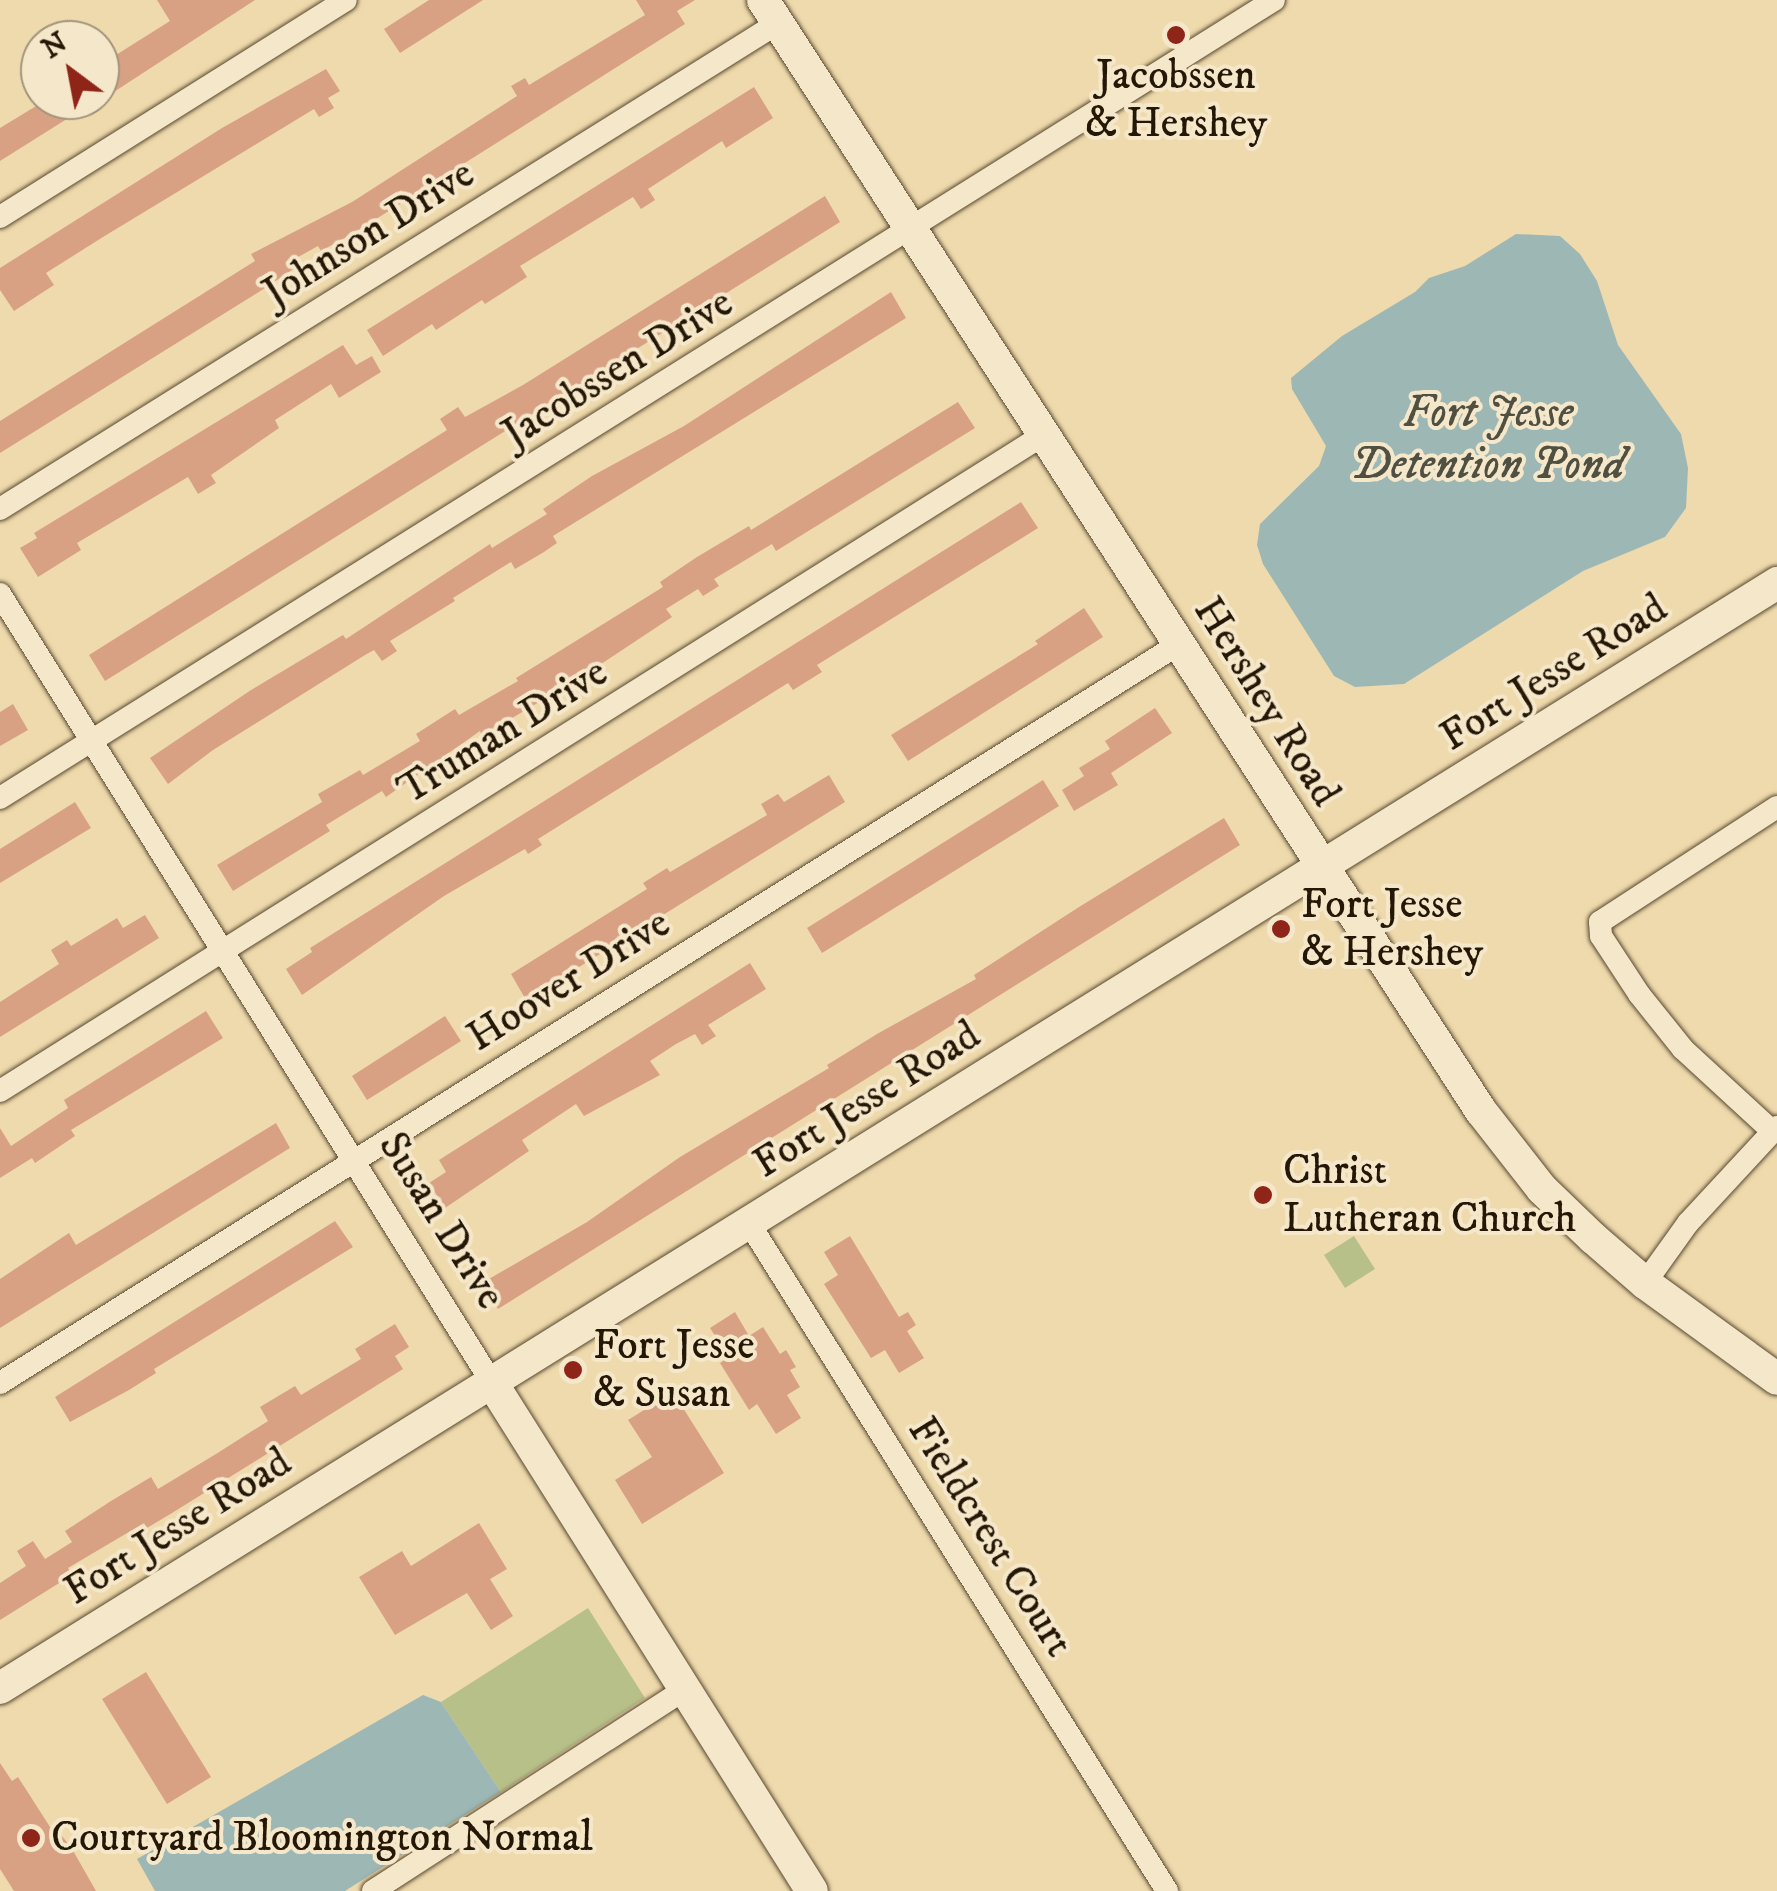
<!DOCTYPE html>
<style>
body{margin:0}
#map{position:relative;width:1777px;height:1891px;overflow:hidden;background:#efdaad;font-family:"IM FELL DW Pica",serif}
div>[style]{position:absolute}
.green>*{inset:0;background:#b8c08a}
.water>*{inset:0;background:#9db8b4}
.building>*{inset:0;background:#d8a184}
.roads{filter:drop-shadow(0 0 2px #58482f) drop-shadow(0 0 2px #58482f)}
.street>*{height:22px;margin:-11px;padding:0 11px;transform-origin:11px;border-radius:11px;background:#f5e7ca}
.secondary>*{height:32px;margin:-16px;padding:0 16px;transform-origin:16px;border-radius:16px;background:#f5e7ca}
.dots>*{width:28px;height:28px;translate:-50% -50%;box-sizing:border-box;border:5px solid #f5e7ca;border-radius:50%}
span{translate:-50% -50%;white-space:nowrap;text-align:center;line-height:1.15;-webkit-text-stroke:8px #f5e7ca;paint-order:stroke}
.poi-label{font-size:42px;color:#251705}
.left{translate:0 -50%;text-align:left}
.street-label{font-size:42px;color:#251705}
.water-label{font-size:45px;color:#4f4f42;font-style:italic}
.north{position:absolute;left:20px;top:20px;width:100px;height:100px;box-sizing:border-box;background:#f5e7ca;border:2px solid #a2947b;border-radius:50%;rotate:328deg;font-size:28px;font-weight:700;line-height:40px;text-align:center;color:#251705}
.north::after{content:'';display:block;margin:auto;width:35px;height:45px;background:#8f2418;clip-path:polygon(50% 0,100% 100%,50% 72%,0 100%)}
</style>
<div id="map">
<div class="green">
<div style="clip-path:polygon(1354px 1236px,1375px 1269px,1345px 1288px,1324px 1255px)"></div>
<div style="clip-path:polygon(588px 1608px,645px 1698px,501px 1792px,441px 1702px)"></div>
</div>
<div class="water">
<div style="clip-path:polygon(1516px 234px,1560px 236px,1580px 254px,1597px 281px,1618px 345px,1681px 434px,1688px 468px,1686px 508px,1665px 537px,1583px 571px,1404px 684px,1355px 687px,1334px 676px,1263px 564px,1257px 545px,1260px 524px,1319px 466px,1326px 446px,1292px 389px,1291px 378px,1342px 336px,1415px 292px,1429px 278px,1465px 266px)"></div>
<div style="clip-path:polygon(423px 1695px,441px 1702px,501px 1792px,345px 1891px,155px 1891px,137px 1859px)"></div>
</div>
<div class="building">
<div style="clip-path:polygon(157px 0,255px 0,100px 101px,100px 65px,170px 21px)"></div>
<div style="clip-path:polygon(429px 0,483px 0,400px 53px,384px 29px)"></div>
<div style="clip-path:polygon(636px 0,695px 0,677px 11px,685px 24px,357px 231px,321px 251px,318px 246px,291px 261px,295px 268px,262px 290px,0 453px,0 421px,255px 261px,251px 254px,352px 202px,517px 96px,511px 86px,525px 78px,529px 85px,645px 15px)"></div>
<div style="clip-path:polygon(326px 69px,340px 91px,328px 98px,334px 108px,319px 117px,314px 109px,103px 237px,46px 273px,54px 285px,14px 311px,0 290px,0 268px,222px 128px)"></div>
<div style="clip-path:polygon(754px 87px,773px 118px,726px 148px,722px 141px,648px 189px,655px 200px,641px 209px,633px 197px,520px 266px,527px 277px,485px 304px,482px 300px,436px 330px,432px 324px,383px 356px,367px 330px)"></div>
<div style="clip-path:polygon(46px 100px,97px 100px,0 161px,0 128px)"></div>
<div style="clip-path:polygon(825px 196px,840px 222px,105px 681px,89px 655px,447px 430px,440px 419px,458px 407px,465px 417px,523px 385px)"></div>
<div style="clip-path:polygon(891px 292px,906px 318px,553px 536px,557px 543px,544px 552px,515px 569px,511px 562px,453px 598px,455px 601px,390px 641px,397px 651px,382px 661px,374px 650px,365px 655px,213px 750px,168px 784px,150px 758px,251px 690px,343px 635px,346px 639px,490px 544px,492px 548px,547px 514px,543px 509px,592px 476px,684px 426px)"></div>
<div style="clip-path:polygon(343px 345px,356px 365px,372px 356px,381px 372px,339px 398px,331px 384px,275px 420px,279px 428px,211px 475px,216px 483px,198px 494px,188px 477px,77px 543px,81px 550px,38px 577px,20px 548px,37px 538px,34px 533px)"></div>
<div style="clip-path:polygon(958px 402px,975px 428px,776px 551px,772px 544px,714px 579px,719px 586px,703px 596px,698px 589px,666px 609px,672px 617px,583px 676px,482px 736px,480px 731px,386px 797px,382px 791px,326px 825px,330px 831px,233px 891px,217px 865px,322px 802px,318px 794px,360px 770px,363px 775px,420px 741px,416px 734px,455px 709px,459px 715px,518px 681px,516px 678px,663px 587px,660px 582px,697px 557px,749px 526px,751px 530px)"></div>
<div style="clip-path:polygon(1021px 502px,1038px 528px,817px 665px,822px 672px,793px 690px,788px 683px,538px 839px,542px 845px,528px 854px,525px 849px,444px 896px,302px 995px,286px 969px,312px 952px,310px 948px)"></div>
<div style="clip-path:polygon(1084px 608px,1103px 637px,908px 761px,891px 735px,1038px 644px,1035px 641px)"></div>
<div style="clip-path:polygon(13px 704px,28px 730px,0 746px,0 712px)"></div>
<div style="clip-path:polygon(1155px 708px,1172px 733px,1111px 773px,1118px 785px,1074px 811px,1062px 790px,1084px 776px,1079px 768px,1110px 749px,1105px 741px)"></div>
<div style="clip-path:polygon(829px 775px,845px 802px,526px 1000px,511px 974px,647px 889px,643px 883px,667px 868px,670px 872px,767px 815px,761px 804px,778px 794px,784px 802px)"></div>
<div style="clip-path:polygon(1043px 780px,1059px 806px,822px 953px,807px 928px)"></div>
<div style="clip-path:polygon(75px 802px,91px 828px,0 883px,0 849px)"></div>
<div style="clip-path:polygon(1224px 818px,1240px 845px,498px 1309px,482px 1283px,587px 1222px,680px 1157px,829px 1068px,827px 1065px,877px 1034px,976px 979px,974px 975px,1079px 907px)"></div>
<div style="clip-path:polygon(145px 915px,159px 938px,0 1037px,0 1002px,59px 964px,51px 950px,67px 940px,71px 946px,117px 918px,123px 928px)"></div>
<div style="clip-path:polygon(750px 963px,766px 989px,708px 1025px,716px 1036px,702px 1045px,695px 1034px,676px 1044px,650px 1061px,660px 1075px,584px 1116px,576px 1104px,522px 1140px,529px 1151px,445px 1208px,429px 1183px,446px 1172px,439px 1160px)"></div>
<div style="clip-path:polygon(206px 1011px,223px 1038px,71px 1130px,75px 1136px,35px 1163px,32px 1158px,0 1178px,0 1128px,11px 1146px,68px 1108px,64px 1100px)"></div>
<div style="clip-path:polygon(445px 1016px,461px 1041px,367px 1100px,352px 1076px)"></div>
<div style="clip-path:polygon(276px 1123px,290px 1148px,0 1328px,0 1279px,69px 1233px,76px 1245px)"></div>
<div style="clip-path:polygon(335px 1221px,353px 1247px,154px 1369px,156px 1373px,129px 1390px,70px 1422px,55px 1397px)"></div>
<div style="clip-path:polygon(850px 1236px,899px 1317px,908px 1312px,916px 1325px,907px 1331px,924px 1358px,899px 1373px,885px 1350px,871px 1358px,824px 1284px,838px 1275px,824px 1252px)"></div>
<div style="clip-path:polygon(735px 1312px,749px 1336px,763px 1327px,780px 1354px,786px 1350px,796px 1367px,790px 1370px,800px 1387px,787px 1395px,801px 1418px,776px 1434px,757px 1404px,749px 1410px,720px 1363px,729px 1357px,710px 1328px)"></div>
<div style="clip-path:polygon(395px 1324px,409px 1347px,395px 1356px,403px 1369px,172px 1513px,147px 1528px,144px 1523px,68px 1568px,72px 1575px,0 1620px,0 1583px,26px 1566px,17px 1551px,33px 1541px,45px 1559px,72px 1542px,65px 1531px,111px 1501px,151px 1477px,158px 1489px,216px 1454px,268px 1421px,260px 1407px,295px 1386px,301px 1395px,361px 1359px,355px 1349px)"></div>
<div style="clip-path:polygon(673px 1392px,724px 1473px,642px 1524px,615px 1480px,652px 1457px,628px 1420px)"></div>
<div style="clip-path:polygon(479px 1523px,507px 1569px,490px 1579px,513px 1616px,491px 1630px,467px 1593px,395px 1635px,359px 1577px,402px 1551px,411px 1566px)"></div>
<div style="clip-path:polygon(146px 1672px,211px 1777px,167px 1804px,102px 1699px)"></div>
<div style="clip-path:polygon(0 1763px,12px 1781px,18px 1777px,52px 1830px,55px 1828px,71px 1847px,96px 1891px,14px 1891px,0 1869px)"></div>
</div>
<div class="roads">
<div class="street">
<div style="left:0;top:217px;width:408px;rotate:-32.1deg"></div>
<div style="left:0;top:509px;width:917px;rotate:-31.99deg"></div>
<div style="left:0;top:594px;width:930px;rotate:58.05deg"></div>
<div style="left:0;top:798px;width:1503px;rotate:-32.06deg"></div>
<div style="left:0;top:1091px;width:1234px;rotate:-32.16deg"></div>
<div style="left:1771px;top:1130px;width:120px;rotate:-137.4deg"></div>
<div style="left:1683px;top:1049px;width:70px;rotate:-128.7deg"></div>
<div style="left:1639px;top:994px;width:69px;rotate:-123.2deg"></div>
<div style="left:1601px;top:936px;width:14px;rotate:-94deg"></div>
<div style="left:1600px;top:922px;width:211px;rotate:-33deg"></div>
<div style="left:749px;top:1223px;width:788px;rotate:57.96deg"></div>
<div style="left:1645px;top:1283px;width:74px;rotate:-54.4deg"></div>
<div style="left:1688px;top:1223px;width:131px;rotate:-47.2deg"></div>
<div style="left:0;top:1383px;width:1391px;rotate:-32.08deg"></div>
<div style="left:373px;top:1891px;width:372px;rotate:-32.9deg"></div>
</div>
<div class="secondary">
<div style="left:763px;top:0;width:1323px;rotate:57.13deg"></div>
<div style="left:1481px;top:1111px;width:99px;rotate:52deg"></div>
<div style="left:1542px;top:1189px;width:71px;rotate:43.9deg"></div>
<div style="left:1593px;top:1238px;width:69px;rotate:40.9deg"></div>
<div style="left:1645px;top:1283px;width:163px;rotate:36deg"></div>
<div style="left:492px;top:1383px;width:600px;rotate:57.79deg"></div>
<div style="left:0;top:1688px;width:2093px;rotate:-31.87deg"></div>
</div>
</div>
<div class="dots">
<div style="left:1176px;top:35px;background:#8f2418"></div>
<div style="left:1281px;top:929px;background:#8f2418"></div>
<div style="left:1263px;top:1195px;background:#8f2418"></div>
<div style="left:573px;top:1370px;background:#8f2418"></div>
<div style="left:31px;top:1838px;background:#8f2418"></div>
</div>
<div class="poi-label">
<span style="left:1176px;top:100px">Jacobssen<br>&amp; Hershey</span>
<span class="left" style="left:1301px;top:929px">Fort Jesse<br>&amp; Hershey</span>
<span class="left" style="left:1283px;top:1195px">Christ<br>Lutheran Church</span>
<span class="left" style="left:593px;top:1370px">Fort Jesse<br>&amp; Susan</span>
<span class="left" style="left:51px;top:1838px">Courtyard Bloomington Normal</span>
</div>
<div class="street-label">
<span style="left:369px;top:234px;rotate:-32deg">Johnson Drive</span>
<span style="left:618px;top:369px;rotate:-32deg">Jacobssen Drive</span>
<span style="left:1554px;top:673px;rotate:-32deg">Fort Jesse Road</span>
<span style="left:1266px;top:702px;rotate:58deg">Hershey Road</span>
<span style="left:503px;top:732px;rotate:-32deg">Truman Drive</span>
<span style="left:569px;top:981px;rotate:-32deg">Hoover Drive</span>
<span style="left:867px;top:1100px;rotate:-32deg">Fort Jesse Road</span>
<span style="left:441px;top:1221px;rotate:58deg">Susan Drive</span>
<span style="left:178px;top:1527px;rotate:-32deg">Fort Jesse Road</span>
<span style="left:990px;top:1537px;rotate:58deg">Fieldcrest Court</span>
</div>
<div class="water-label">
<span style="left:1488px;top:440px">Fort Jesse<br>Detention Pond</span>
</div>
<div class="north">N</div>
</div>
